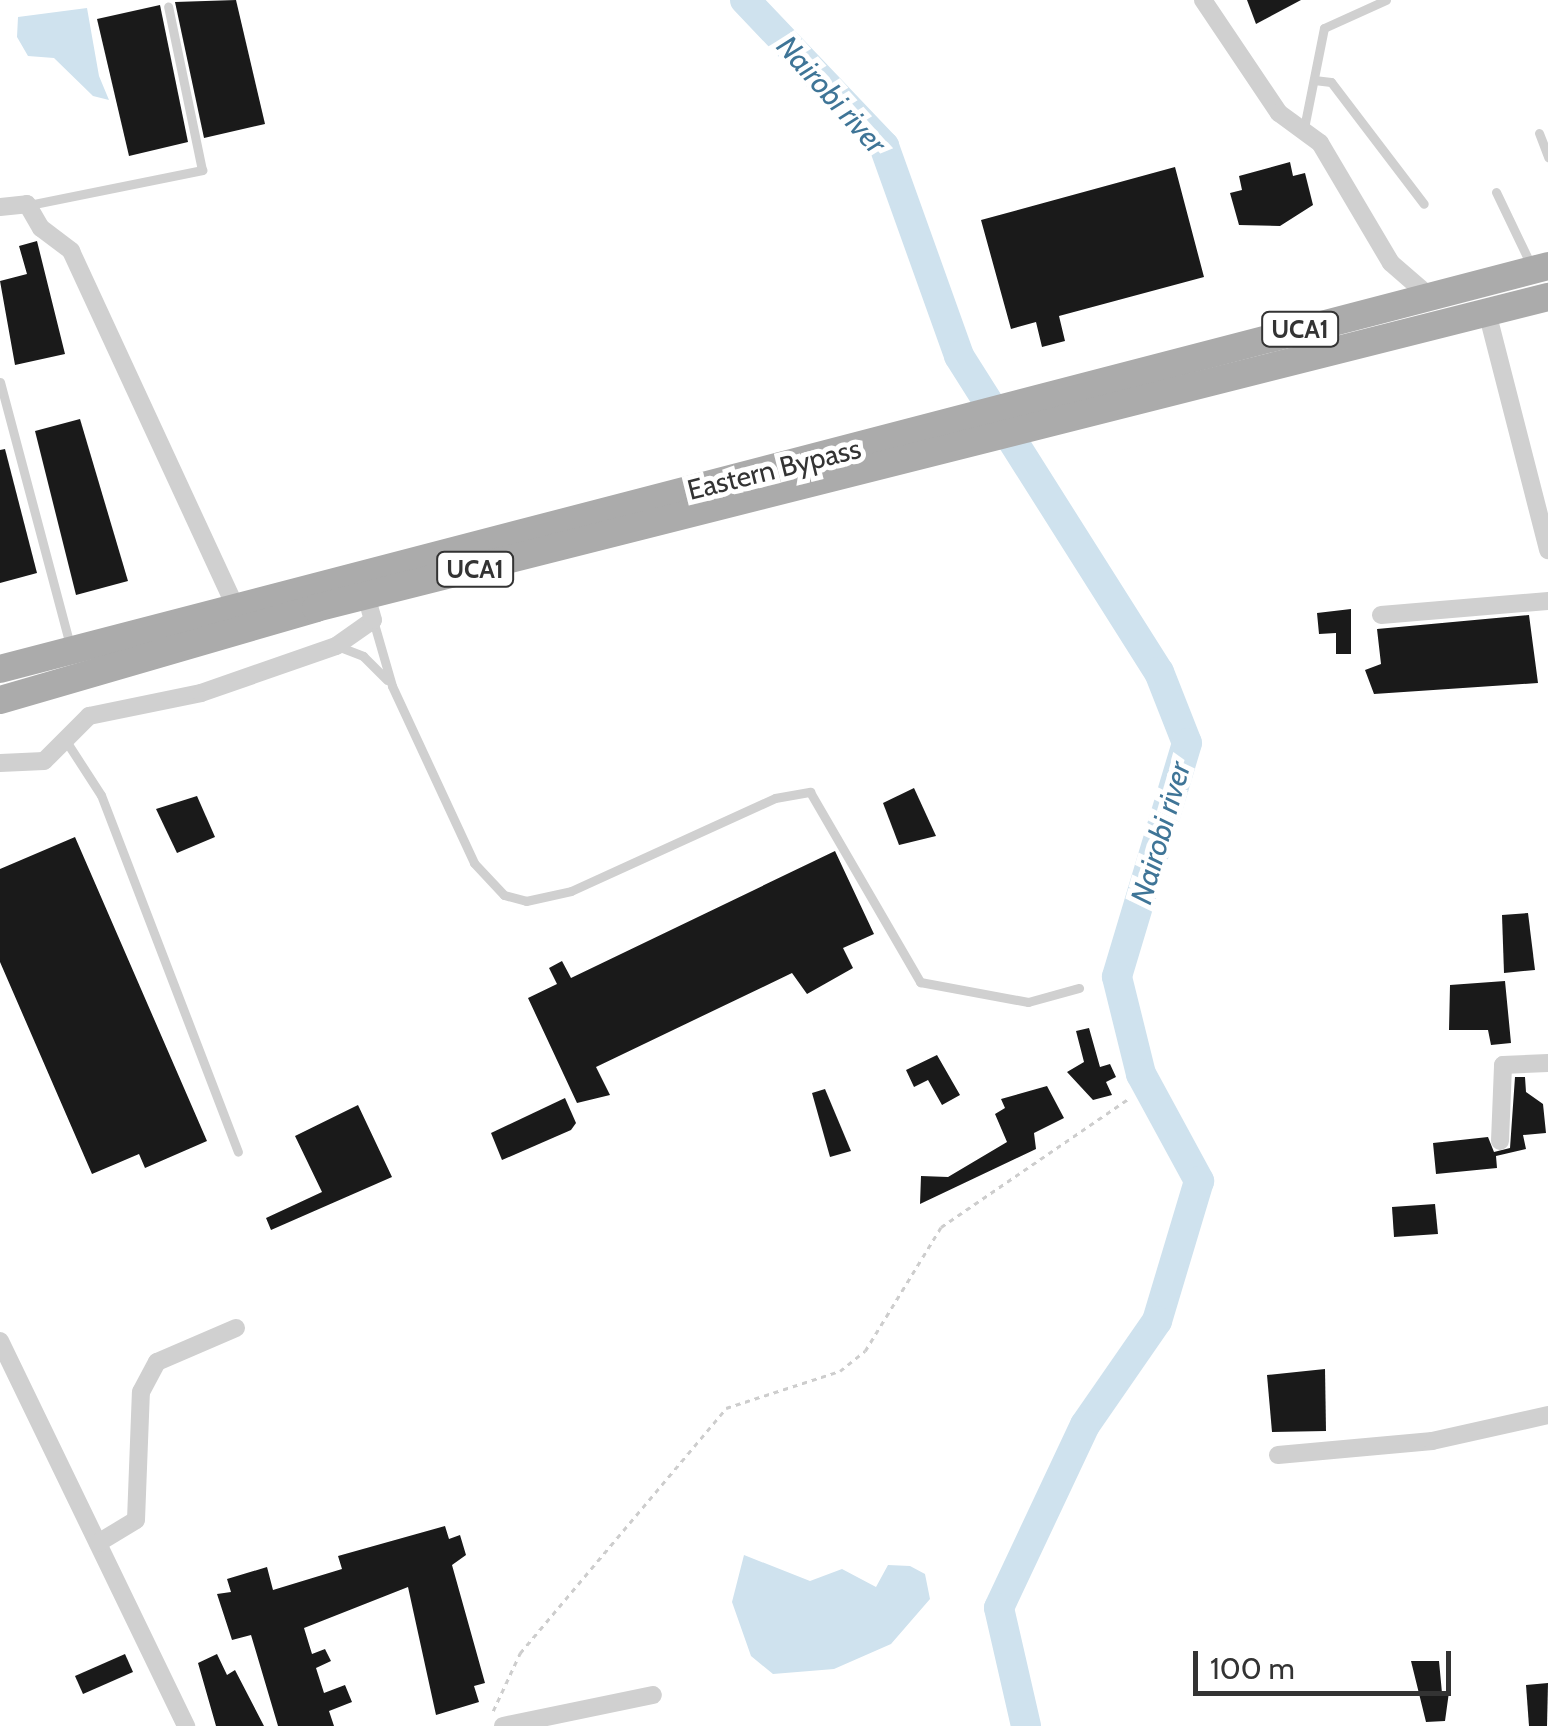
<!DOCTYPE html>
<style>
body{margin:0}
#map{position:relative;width:1548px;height:1726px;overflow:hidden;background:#fff;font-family:Cabin,sans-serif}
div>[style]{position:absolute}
.water>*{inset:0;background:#cfe2ee}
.river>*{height:30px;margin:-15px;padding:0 15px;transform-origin:15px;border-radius:15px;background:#cfe2ee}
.building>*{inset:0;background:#1a1a1a}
.path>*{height:2.5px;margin-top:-1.25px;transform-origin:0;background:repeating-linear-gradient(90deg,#cdcdcd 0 5px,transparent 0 10px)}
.lane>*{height:9px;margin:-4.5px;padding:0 4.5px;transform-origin:4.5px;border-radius:4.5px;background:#d0d0d0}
.street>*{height:18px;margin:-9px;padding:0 9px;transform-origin:9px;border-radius:9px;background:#d0d0d0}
.primary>*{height:28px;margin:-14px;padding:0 14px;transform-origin:14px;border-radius:14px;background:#ababab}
span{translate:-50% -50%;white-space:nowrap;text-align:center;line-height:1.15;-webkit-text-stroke:10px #fff;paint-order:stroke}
.shield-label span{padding:2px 8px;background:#fff;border:2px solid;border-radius:8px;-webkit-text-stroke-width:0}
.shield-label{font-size:25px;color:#333;font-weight:700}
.street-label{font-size:28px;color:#333}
.water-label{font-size:30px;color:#3f7597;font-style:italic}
.scale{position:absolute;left:1193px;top:1651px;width:258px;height:45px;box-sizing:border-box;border:5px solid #333;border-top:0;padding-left:12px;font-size:30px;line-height:35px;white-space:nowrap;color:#333;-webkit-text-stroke:8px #fff;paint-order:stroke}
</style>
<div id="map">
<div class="water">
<div style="clip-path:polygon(87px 8px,99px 76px,109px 100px,93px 96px,54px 58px,28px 56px,17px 37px,18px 17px)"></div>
<div style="clip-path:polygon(744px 1555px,810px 1581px,842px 1569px,876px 1587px,888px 1565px,910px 1566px,925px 1574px,930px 1599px,891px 1644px,834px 1669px,773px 1674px,751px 1656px,732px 1602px)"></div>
</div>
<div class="river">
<div style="left:745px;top:0;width:202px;rotate:46.4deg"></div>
<div style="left:884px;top:146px;width:223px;rotate:70.3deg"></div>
<div style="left:959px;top:356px;width:374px;rotate:57.7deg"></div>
<div style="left:1159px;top:672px;width:76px;rotate:68.5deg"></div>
<div style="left:1187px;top:743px;width:244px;rotate:106.7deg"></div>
<div style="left:1117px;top:977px;width:100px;rotate:76.1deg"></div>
<div style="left:1141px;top:1074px;width:122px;rotate:61.5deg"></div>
<div style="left:1199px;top:1181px;width:146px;rotate:106.7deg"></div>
<div style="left:1157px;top:1321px;width:126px;rotate:124.7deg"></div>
<div style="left:1085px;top:1425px;width:202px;rotate:115.2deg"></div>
<div style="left:999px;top:1608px;width:121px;rotate:77.1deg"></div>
</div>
<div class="building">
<div style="clip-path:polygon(236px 0,265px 124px,204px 138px,175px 2px)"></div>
<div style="clip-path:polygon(1247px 0,1301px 0,1256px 24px)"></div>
<div style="clip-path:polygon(160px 5px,188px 142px,129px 156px,97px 19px)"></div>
<div style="clip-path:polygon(1290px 162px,1293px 176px,1305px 173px,1313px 205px,1280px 226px,1239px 225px,1230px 193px,1242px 190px,1239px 176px)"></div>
<div style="clip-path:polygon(1175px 167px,1204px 277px,1059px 316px,1065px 341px,1042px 347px,1036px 322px,1011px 329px,981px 220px)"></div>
<div style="clip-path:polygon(37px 241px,65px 354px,15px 365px,0 281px,27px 274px,19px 246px)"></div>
<div style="clip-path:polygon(80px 419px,128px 581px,76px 595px,35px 431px)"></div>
<div style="clip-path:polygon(5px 449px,37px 573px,0 583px,0 450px)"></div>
<div style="clip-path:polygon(1351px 609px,1351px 654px,1336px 654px,1336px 633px,1319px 634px,1317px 613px)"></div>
<div style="clip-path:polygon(1529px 615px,1538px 683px,1374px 694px,1365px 670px,1381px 664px,1377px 629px)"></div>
<div style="clip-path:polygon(914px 788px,936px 836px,899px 845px,883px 803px)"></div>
<div style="clip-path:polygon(197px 796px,215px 837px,177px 853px,156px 809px)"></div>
<div style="clip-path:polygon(75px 837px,207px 1141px,145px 1168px,139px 1154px,92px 1174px,0 962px,0 869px)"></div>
<div style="clip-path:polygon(835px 851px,874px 934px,843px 948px,853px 968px,807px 994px,792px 973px,596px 1067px,610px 1095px,577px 1103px,528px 998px,557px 984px,549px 968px,562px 961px,571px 978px)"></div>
<div style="clip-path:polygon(1528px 913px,1535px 970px,1504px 973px,1502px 915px)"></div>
<div style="clip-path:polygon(1505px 981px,1511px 1043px,1491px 1045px,1488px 1030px,1449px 1030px,1450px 985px)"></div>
<div style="clip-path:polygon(1089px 1028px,1100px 1067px,1110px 1064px,1116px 1077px,1106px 1082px,1112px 1095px,1093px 1100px,1067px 1072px,1084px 1062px,1076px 1031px)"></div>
<div style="clip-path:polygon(937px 1055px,960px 1095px,942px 1105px,928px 1080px,914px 1087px,906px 1070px)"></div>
<div style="clip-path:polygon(1515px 1077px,1525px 1077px,1526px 1092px,1543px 1104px,1546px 1133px,1523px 1135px,1526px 1149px,1496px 1156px,1497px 1168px,1436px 1174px,1433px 1143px,1488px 1137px,1494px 1152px,1510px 1148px)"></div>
<div style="clip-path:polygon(1047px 1086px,1064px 1118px,1034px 1133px,1036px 1149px,920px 1204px,921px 1176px,948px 1177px,1007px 1142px,995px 1114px,1005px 1108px,1001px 1099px)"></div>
<div style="clip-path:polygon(825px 1089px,851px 1151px,830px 1157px,812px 1093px)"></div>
<div style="clip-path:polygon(565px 1098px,576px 1123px,571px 1130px,502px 1160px,491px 1133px)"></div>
<div style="clip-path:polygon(358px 1105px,392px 1177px,271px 1230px,266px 1218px,322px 1192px,295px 1136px)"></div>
<div style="clip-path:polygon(1435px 1204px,1438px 1234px,1394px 1237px,1392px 1207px)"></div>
<div style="clip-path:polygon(1325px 1369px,1326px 1431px,1272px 1432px,1267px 1375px)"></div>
<div style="clip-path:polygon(445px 1526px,449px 1539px,460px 1535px,466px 1555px,452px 1565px,485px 1683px,474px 1686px,479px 1702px,436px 1715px,408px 1587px,304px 1628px,312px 1654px,325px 1649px,331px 1661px,316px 1668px,324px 1693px,345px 1685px,352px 1702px,329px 1711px,334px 1726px,278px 1726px,251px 1635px,232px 1640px,217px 1594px,231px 1592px,227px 1579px,267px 1567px,273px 1590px,342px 1569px,338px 1556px)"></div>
<div style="clip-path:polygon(125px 1654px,133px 1672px,83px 1694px,75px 1676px)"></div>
<div style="clip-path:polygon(217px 1654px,227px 1675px,235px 1670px,264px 1726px,216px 1726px,198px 1663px)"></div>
<div style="clip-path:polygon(1411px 1661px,1439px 1661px,1442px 1693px,1449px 1692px,1445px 1721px,1426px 1722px)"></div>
<div style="clip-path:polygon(1548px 1683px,1547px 1726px,1529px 1726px,1526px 1685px)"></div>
</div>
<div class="path">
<div style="left:493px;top:1711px;width:64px;rotate:-65deg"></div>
<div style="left:520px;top:1653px;width:320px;rotate:-49.9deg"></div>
<div style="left:726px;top:1408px;width:120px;rotate:-18deg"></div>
<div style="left:840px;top:1371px;width:32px;rotate:-39deg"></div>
<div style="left:865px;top:1351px;width:145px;rotate:-58.5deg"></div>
<div style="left:941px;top:1227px;width:227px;rotate:-34.4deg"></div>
</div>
<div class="lane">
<div style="left:1314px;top:80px;width:17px;rotate:7deg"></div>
<div style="left:1331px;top:82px;width:153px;rotate:52.7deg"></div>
<div style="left:1304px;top:128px;width:102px;rotate:-78.7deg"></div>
<div style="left:1324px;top:28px;width:68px;rotate:-24.3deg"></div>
<div style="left:1539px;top:133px;width:26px;rotate:69deg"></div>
<div style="left:1496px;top:192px;width:83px;rotate:64.4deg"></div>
<div style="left:29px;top:205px;width:177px;rotate:-11.4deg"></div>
<div style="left:202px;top:170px;width:167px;rotate:-101.7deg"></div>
<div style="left:0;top:382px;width:273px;rotate:75.1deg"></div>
<div style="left:373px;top:620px;width:69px;rotate:73.9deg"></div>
<div style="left:392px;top:686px;width:195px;rotate:65.1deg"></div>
<div style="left:474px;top:863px;width:44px;rotate:46.8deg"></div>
<div style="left:504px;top:895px;width:23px;rotate:15deg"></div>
<div style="left:526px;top:901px;width:46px;rotate:-12.5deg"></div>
<div style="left:571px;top:891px;width:224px;rotate:-24.5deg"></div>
<div style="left:775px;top:798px;width:36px;rotate:-10deg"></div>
<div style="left:810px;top:792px;width:220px;rotate:59.9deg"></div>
<div style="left:920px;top:982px;width:110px;rotate:10.5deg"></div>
<div style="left:1028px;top:1002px;width:53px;rotate:-15.4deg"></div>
<div style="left:340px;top:647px;width:25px;rotate:21deg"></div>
<div style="left:363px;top:656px;width:34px;rotate:45deg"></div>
<div style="left:66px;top:741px;width:64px;rotate:57.1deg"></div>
<div style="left:101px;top:795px;width:382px;rotate:69deg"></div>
</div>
<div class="street">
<div style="left:1203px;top:0;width:136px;rotate:56.1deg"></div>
<div style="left:1279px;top:113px;width:51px;rotate:36.2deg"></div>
<div style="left:1320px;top:143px;width:139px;rotate:59.4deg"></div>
<div style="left:1391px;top:263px;width:49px;rotate:40.9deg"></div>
<div style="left:0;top:207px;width:27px;rotate:-6deg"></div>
<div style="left:27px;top:204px;width:28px;rotate:60deg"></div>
<div style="left:41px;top:228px;width:38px;rotate:37deg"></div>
<div style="left:71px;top:251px;width:389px;rotate:65.2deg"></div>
<div style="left:1487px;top:312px;width:246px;rotate:75.6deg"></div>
<div style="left:1381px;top:615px;width:168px;rotate:-4.8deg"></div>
<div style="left:0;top:763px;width:44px;rotate:-2.6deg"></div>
<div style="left:44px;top:761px;width:64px;rotate:-45deg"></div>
<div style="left:89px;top:716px;width:114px;rotate:-11.6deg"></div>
<div style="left:201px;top:693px;width:143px;rotate:-19.2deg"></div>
<div style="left:336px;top:646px;width:45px;rotate:-35.1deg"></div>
<div style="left:373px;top:620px;width:25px;rotate:-106deg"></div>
<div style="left:1500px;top:1141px;width:76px;rotate:-87.7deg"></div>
<div style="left:1503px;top:1065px;width:45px;rotate:-2.5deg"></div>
<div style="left:0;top:1341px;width:428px;rotate:64.2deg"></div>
<div style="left:1278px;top:1455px;width:155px;rotate:-5.2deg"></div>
<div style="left:1432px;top:1441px;width:119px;rotate:-12.6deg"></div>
<div style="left:98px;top:1543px;width:44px;rotate:-31.2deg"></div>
<div style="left:136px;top:1520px;width:128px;rotate:-87.8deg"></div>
<div style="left:141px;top:1392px;width:34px;rotate:-62deg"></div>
<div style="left:157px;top:1362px;width:86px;rotate:-23.3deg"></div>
<div style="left:503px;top:1726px;width:153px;rotate:-11.7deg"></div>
</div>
<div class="primary">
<div style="left:0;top:669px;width:1600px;rotate:-14.59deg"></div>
<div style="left:0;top:700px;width:329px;rotate:-16.2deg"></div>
<div style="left:316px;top:608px;width:1271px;rotate:-14.17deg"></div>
</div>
<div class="shield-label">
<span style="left:1300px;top:329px">UCA1</span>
<span style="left:475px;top:569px">UCA1</span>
</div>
<div class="street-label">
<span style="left:774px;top:469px;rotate:-14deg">Eastern Bypass</span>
</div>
<div class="water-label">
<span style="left:831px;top:95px;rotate:48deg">Nairobi river</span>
<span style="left:1161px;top:833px;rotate:-74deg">Nairobi river</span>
</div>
<div class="scale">100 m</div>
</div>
